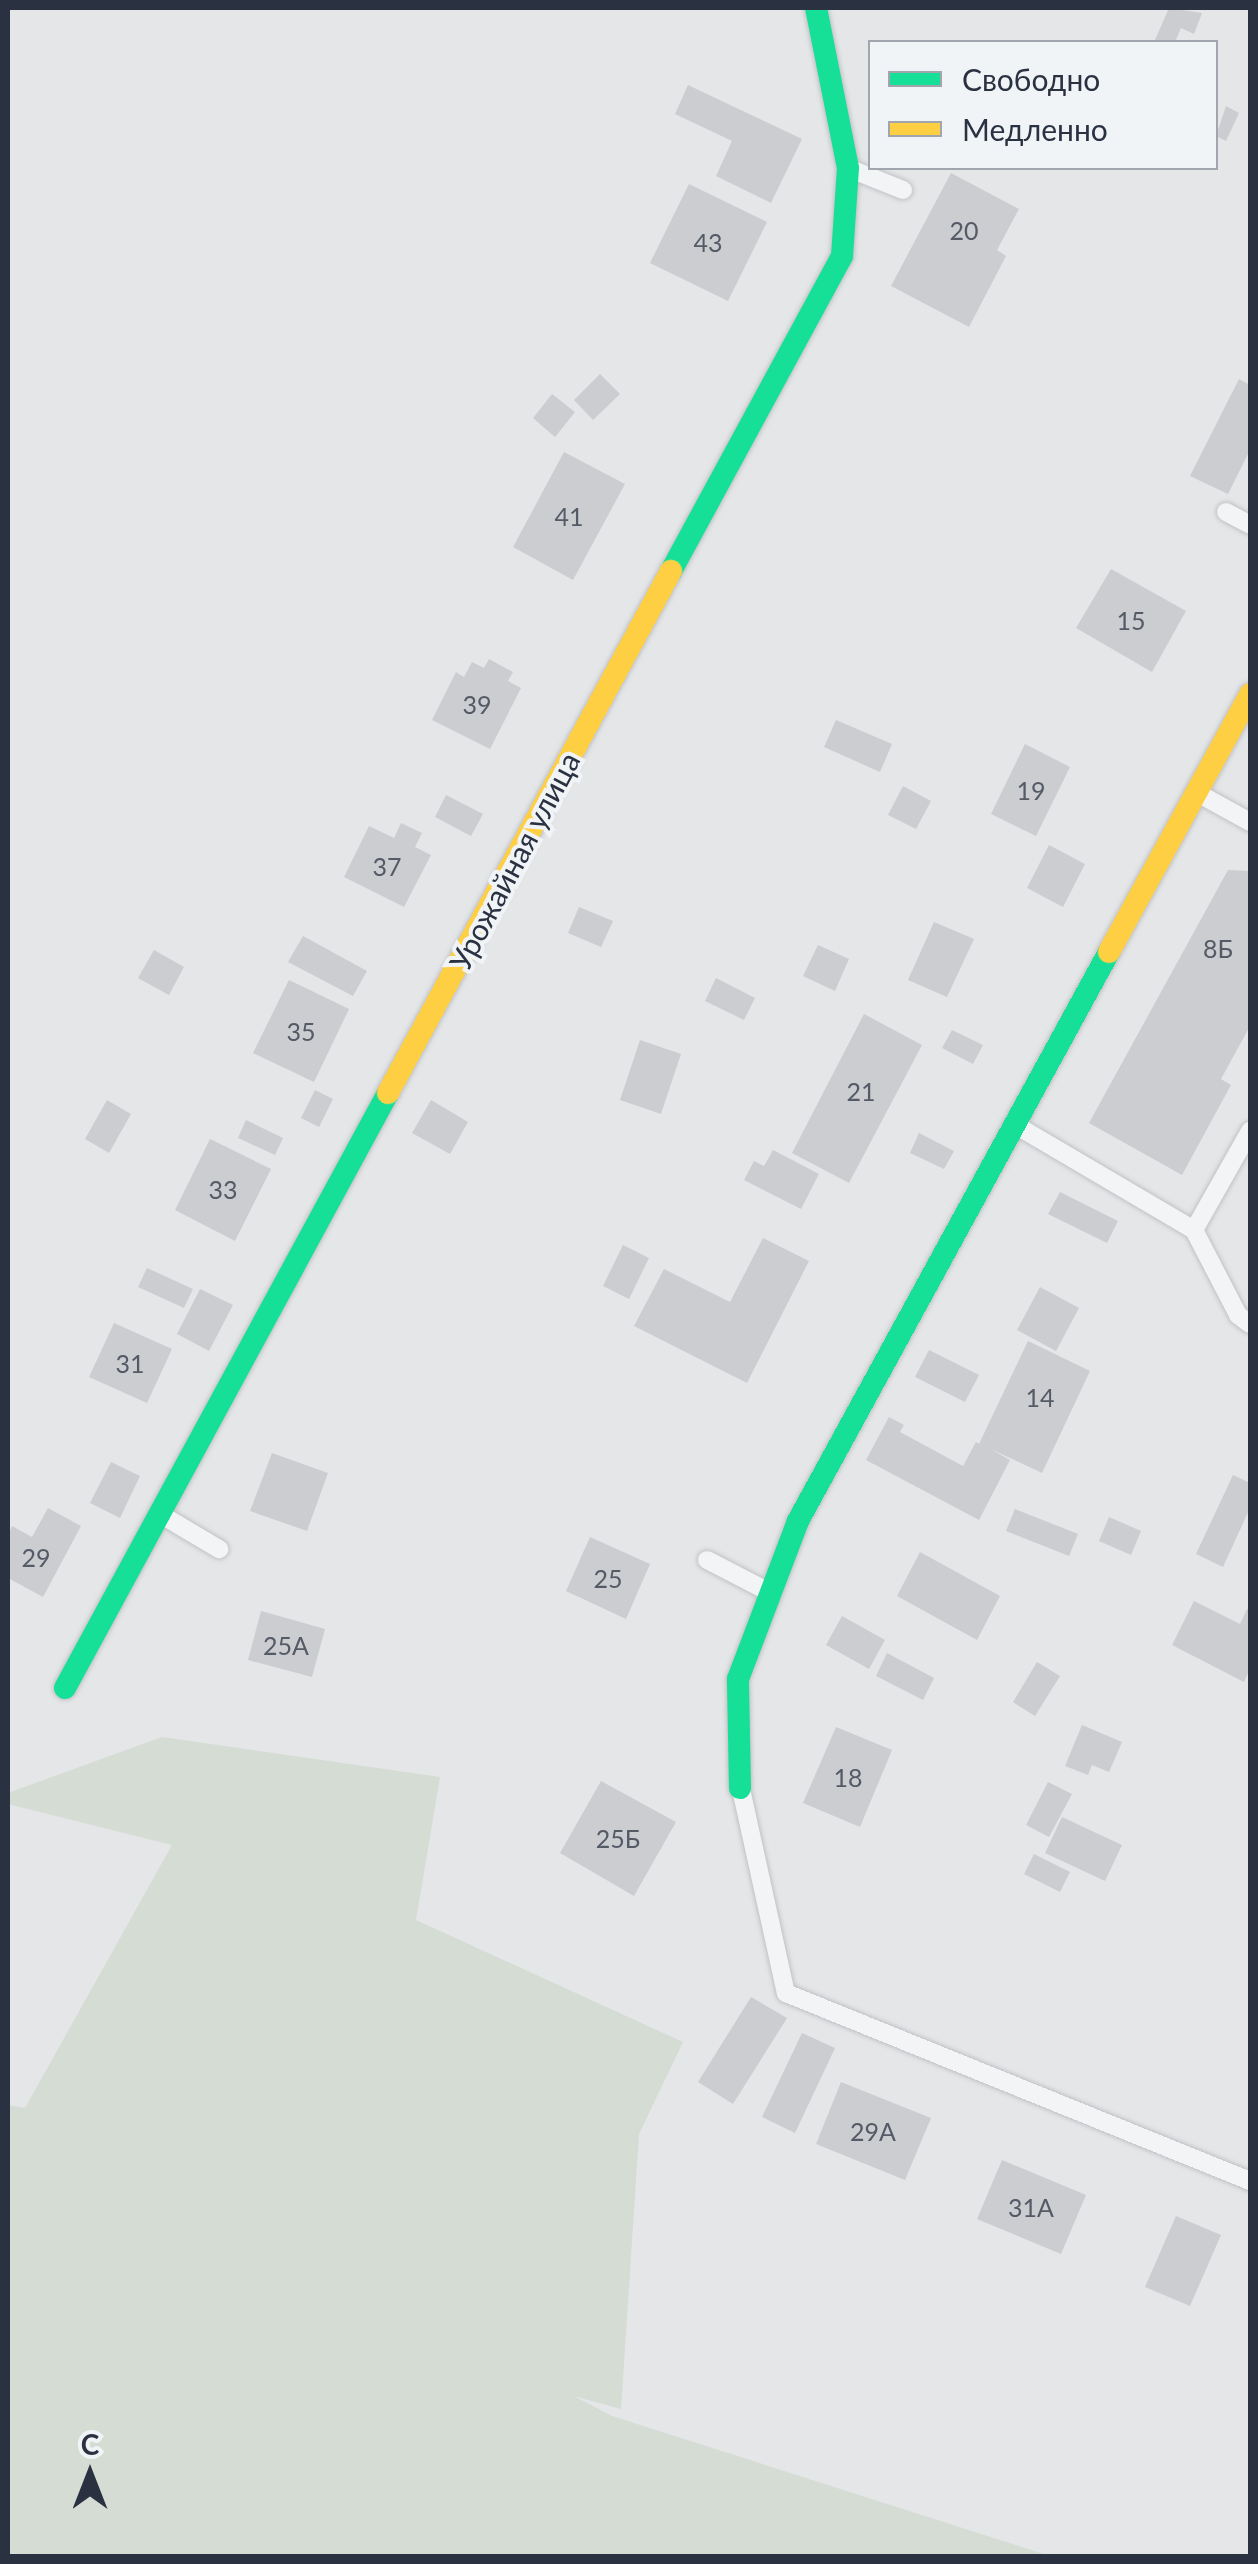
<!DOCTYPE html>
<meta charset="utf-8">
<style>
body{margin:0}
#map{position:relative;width:1258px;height:2564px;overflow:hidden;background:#e4e6e8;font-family:Lato,sans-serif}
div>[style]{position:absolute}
.green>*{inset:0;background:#d4dcd4}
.building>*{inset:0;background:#cbcdd0}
.roads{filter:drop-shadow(0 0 2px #c1c2c5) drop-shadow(0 0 2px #c1c2c5)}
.lane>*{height:18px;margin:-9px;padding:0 9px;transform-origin:9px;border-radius:9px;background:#f3f4f5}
.fast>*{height:22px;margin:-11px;padding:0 11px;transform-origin:11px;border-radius:11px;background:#16e098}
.slow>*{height:22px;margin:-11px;padding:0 11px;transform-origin:11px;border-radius:11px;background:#ffcf43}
span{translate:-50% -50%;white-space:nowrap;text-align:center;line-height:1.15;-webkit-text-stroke:8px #f1f4f7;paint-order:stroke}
.number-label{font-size:25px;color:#545a66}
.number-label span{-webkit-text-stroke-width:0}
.street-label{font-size:30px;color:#2a3141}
.frame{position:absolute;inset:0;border:10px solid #2a3141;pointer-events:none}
.legend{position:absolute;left:868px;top:40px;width:350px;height:130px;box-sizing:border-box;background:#f1f4f7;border:2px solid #a1a6ae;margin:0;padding:12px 18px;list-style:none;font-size:30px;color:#2a3141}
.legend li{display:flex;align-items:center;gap:20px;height:50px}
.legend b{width:50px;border:2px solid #a1a6ae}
.north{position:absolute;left:40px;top:2424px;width:100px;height:100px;-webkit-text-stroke:8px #f1f4f7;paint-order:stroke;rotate:0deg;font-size:28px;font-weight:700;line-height:40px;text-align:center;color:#2a3141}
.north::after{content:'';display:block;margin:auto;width:35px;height:45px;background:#2a3141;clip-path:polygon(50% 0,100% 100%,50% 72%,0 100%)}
</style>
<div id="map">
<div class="green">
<div style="clip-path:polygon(162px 1737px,440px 1777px,416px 1920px,683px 2042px,639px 2134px,621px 2409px,574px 2396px,612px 2416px,1050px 2556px,8px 2556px,8px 2105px,25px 2108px,172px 1845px,8px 1804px,8px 1793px)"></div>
</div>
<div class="building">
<div style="clip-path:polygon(1169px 8px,1202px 13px,1194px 34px,1181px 28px,1175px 42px,1154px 42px)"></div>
<div style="clip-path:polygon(688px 85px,802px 139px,771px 203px,716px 176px,732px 141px,675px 114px)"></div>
<div style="clip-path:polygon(1226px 106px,1239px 113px,1226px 141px,1216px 136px)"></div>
<div style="clip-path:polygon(951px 173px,1019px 209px,997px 250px,1006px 256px,969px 327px,891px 286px)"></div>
<div style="clip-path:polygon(689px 184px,767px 222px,728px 301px,650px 263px)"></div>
<div style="clip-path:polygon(600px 374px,620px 394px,593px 420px,574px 400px)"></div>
<div style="clip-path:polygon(1239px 379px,1250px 385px,1250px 450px,1228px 494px,1190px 476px)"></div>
<div style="clip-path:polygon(552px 394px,575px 412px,555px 437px,533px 418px)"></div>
<div style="clip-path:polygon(564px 452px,625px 484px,573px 580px,513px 547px)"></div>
<div style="clip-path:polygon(1111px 569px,1186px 611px,1152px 672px,1076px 628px)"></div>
<div style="clip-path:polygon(489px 659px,513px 672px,508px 681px,521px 688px,490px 749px,432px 720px,456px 672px,464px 677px,472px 662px,484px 668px)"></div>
<div style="clip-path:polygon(836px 720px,892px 744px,880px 772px,824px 747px)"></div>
<div style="clip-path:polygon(1025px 744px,1070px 767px,1036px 836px,991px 814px)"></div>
<div style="clip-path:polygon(903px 786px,931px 801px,916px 829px,888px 815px)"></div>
<div style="clip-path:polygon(446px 795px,483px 814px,471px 836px,435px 817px)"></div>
<div style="clip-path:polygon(401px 823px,422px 833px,415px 847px,431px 855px,404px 907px,344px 877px,369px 826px,394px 838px)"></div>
<div style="clip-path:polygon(1049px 845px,1085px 864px,1063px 907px,1027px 888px)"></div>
<div style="clip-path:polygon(1228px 870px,1250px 871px,1250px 1026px,1221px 1079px,1231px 1085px,1182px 1175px,1089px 1123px)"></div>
<div style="clip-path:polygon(579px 907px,613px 921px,601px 947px,568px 933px)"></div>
<div style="clip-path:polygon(934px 922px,974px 939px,947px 997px,908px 980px)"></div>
<div style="clip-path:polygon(303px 936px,367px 971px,353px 996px,288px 962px)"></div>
<div style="clip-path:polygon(818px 945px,849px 959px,835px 991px,803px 976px)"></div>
<div style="clip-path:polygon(154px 950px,184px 967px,169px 995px,138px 978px)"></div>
<div style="clip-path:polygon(716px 978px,755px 998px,744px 1020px,705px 1001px)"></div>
<div style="clip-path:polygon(289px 980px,349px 1009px,314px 1082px,253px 1053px)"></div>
<div style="clip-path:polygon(864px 1014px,922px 1045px,849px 1183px,792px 1153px)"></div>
<div style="clip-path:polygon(952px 1030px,983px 1045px,973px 1064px,942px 1048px)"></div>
<div style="clip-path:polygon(640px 1040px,681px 1054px,661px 1114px,620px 1100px)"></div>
<div style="clip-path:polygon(315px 1090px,333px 1099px,319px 1127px,301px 1118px)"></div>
<div style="clip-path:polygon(107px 1100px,131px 1114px,109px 1153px,85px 1139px)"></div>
<div style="clip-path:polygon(431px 1100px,468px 1122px,450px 1154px,412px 1133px)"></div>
<div style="clip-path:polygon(246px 1120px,283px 1138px,275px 1155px,238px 1138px)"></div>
<div style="clip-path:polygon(919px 1133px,954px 1151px,944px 1169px,910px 1153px)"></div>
<div style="clip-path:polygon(210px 1139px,271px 1169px,235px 1241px,175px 1210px)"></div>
<div style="clip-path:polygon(773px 1150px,819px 1174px,801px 1209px,744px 1180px,754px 1161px,764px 1166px)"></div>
<div style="clip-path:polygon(1060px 1192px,1118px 1221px,1107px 1243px,1048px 1214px)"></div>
<div style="clip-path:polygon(763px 1238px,809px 1261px,747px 1383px,634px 1326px,664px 1269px,730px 1302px)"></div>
<div style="clip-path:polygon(623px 1245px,649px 1258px,629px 1299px,603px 1286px)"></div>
<div style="clip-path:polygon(147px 1268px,193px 1289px,184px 1308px,138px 1287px)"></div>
<div style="clip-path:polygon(1040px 1287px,1079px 1308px,1056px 1351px,1017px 1330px)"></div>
<div style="clip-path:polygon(200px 1289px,233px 1305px,209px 1351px,177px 1334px)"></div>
<div style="clip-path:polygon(114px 1323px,172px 1349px,147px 1403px,89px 1377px)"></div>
<div style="clip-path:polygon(1028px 1341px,1090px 1371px,1042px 1473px,991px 1449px,1010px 1460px,979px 1520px,866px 1460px,889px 1417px,904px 1425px,900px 1432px,963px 1466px,976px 1442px,979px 1444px)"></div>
<div style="clip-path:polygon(929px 1350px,979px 1375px,965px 1402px,915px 1377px)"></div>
<div style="clip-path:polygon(272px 1453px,328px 1473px,307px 1531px,250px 1511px)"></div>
<div style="clip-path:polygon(111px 1462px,140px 1476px,120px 1518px,90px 1503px)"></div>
<div style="clip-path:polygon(1233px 1475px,1250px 1483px,1250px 1508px,1223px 1567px,1196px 1554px)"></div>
<div style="clip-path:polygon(48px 1508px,81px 1526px,43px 1597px,8px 1578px,8px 1536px,12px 1526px,32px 1537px)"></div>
<div style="clip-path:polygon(1015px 1509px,1078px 1534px,1069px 1556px,1006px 1531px)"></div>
<div style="clip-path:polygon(1109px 1517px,1141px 1531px,1131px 1555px,1099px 1541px)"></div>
<div style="clip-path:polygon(590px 1537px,650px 1564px,626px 1619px,566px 1591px)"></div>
<div style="clip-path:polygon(920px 1552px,1000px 1596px,977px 1640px,897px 1596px)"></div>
<div style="clip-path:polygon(1194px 1601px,1240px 1624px,1247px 1609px,1250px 1611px,1250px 1669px,1244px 1682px,1172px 1645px)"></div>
<div style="clip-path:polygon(261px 1611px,325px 1629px,312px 1677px,248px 1660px)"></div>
<div style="clip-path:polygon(842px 1616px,885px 1640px,869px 1669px,826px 1645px)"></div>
<div style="clip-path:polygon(887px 1653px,934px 1678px,923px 1700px,876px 1676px)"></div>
<div style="clip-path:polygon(1037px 1662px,1060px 1676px,1035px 1716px,1013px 1702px)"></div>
<div style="clip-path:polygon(1082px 1725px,1122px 1742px,1109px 1772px,1092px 1765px,1088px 1775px,1065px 1766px)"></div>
<div style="clip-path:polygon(836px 1727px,892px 1750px,860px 1827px,803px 1803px)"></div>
<div style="clip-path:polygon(601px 1781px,676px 1822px,634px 1896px,560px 1853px)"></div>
<div style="clip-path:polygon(1048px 1782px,1072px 1794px,1049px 1837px,1026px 1825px)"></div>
<div style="clip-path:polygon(1062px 1817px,1122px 1845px,1105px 1881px,1045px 1853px)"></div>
<div style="clip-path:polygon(1034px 1854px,1070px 1872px,1060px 1892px,1024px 1874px)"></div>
<div style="clip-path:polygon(751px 1997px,787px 2018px,733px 2104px,698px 2082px)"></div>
<div style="clip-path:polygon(802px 2033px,835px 2048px,795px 2133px,762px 2117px)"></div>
<div style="clip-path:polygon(841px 2082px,931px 2118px,905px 2180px,816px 2144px)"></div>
<div style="clip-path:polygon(1002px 2160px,1086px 2195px,1061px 2254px,977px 2219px)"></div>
<div style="clip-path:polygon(1176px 2216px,1221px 2235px,1190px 2306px,1145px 2287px)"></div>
</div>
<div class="roads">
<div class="lane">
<div style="left:853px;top:170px;width:54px;rotate:21.8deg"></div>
<div style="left:1226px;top:512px;width:27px;rotate:28deg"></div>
<div style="left:1201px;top:795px;width:56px;rotate:28.9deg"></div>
<div style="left:1019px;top:1127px;width:203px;rotate:30.5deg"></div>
<div style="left:1194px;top:1230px;width:96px;rotate:62.6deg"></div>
<div style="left:1238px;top:1315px;width:15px;rotate:37deg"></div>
<div style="left:1194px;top:1230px;width:114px;rotate:-60.5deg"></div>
<div style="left:160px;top:1514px;width:69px;rotate:30.7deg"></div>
<div style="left:707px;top:1560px;width:70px;rotate:27.3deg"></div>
<div style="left:741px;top:1789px;width:209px;rotate:77.6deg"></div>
<div style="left:786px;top:1993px;width:501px;rotate:22.06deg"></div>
</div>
<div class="fast">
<div style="left:671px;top:571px;width:358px;rotate:-61.5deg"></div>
<div style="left:842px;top:256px;width:88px;rotate:-86.1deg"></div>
<div style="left:848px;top:168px;width:163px;rotate:-101.3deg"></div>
<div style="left:65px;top:1688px;width:677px;rotate:-61.5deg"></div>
<div style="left:740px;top:1788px;width:109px;rotate:-91.1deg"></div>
<div style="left:738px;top:1679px;width:169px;rotate:-69.2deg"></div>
<div style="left:798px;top:1521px;width:648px;rotate:-61.34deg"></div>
</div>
<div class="slow">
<div style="left:1109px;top:952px;width:294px;rotate:-61.3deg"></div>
<div style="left:388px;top:1093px;width:594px;rotate:-61.54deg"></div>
</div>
</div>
<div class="number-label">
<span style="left:964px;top:230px">20</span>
<span style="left:708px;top:242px">43</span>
<span style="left:569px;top:516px">41</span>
<span style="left:1131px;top:620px">15</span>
<span style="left:477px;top:704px">39</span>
<span style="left:1031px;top:790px">19</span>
<span style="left:387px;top:866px">37</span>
<span style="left:1218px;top:948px">8Б</span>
<span style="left:301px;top:1031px">35</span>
<span style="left:861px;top:1091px">21</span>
<span style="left:223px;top:1189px">33</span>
<span style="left:130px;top:1363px">31</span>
<span style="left:1040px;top:1397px">14</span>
<span style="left:36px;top:1557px">29</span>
<span style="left:608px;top:1578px">25</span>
<span style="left:286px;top:1645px">25А</span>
<span style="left:848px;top:1777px">18</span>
<span style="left:618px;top:1838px">25Б</span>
<span style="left:873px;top:2131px">29А</span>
<span style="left:1031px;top:2207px">31А</span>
</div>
<div class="street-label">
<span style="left:514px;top:861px;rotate:-62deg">Урожайная улица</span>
</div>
<div class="frame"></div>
<ul class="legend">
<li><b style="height:12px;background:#16e098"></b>Свободно</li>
<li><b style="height:12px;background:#ffcf43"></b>Медленно</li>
</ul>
<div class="north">С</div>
</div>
